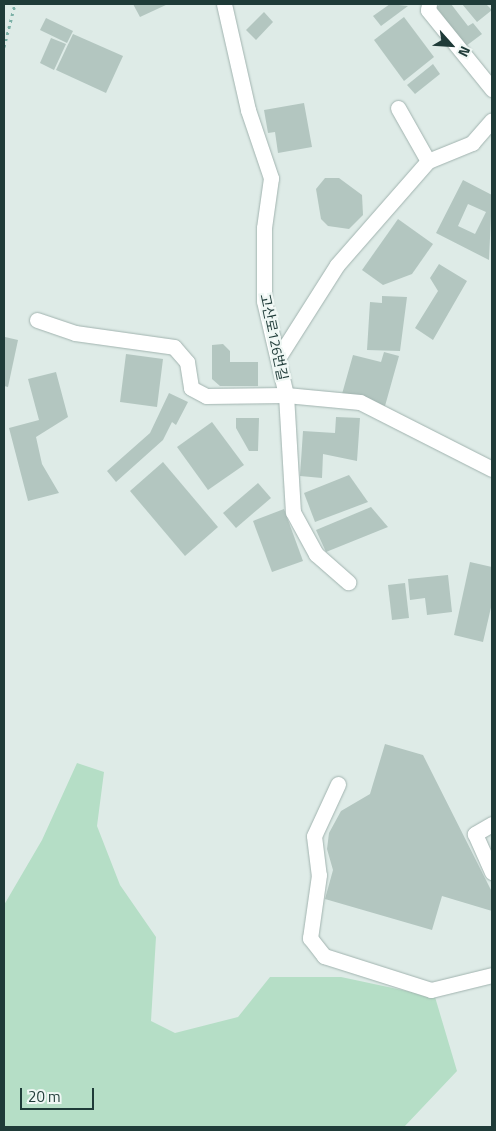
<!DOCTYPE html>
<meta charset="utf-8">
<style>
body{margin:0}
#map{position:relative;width:496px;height:1131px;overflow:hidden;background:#deebe7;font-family:"Titillium Web","Noto Sans KR",sans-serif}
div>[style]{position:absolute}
.green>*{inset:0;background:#b5dec6}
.building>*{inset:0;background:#b3c6c0}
.path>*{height:3px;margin-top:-1.5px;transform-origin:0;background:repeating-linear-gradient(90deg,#7cb1a7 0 2.5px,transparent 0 6.5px)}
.roads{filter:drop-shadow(0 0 1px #a1b3af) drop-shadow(0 0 1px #a1b3af)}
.minor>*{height:15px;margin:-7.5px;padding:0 7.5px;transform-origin:7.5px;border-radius:7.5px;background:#fff}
span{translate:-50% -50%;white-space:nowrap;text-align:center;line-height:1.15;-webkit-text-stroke:4.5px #eff7f4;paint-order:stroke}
.street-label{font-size:14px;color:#1f3b38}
.frame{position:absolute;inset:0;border:5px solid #1f3b38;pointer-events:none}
.north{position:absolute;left:426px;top:20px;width:50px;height:50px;-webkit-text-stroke:4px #eff7f4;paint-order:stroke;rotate:116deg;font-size:14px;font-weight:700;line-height:20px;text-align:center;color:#1f3b38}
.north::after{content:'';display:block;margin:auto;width:18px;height:22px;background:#1f3b38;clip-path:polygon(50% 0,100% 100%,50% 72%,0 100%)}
.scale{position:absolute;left:20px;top:1088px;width:74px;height:22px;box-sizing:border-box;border:2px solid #1f3b38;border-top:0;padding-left:6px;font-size:15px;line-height:18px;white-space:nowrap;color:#1f3b38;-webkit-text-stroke:4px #eff7f4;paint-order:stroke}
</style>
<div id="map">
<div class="green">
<div style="clip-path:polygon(77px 763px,104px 772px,97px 826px,120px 885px,156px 937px,151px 1021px,175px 1033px,238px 1017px,270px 977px,341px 977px,435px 997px,457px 1071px,404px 1127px,4px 1127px,4px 905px,42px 840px)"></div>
</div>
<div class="building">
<div style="clip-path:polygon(133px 4px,168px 4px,140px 17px)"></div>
<div style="clip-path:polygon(390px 4px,408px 6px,381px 26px,373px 16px)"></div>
<div style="clip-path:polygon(441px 4px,451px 4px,468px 26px,473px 23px,482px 34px,466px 46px,436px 7px)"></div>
<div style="clip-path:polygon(455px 4px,486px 4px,492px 10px,477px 22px,462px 4px)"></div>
<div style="clip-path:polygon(264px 12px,273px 22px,256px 40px,246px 30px)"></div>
<div style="clip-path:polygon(404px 17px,434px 57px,404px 81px,374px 40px)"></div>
<div style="clip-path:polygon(46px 18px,73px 31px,67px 43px,40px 30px)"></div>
<div style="clip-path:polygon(73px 34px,123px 56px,106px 93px,56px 70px)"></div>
<div style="clip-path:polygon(51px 38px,66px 44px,54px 70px,40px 63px)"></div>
<div style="clip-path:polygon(433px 64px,440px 74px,415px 94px,407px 85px)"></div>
<div style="clip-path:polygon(304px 103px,312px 147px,278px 153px,275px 132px,268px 133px,264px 110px)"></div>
<div style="clip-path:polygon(325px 178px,339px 178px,362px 195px,363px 215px,349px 229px,328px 226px,321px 219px,316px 189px)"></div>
<div style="clip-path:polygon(evenodd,463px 180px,492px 195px,489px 260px,436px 233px,463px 180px,468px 204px,486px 212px,475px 234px,458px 226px,468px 204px)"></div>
<div style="clip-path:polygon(398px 219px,433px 244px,412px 274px,383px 285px,362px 270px)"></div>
<div style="clip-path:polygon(439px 264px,467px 281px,433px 340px,415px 328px,438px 291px,430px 278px)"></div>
<div style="clip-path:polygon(382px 296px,407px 297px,400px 351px,367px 350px,370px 302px,382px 303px)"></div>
<div style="clip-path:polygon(5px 337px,18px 340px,8px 387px,4px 386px)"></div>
<div style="clip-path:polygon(223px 344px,230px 351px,230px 362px,258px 362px,258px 386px,220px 386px,212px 379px,212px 345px)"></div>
<div style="clip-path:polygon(384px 352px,399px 356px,385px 406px,342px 394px,353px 355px,381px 362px)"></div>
<div style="clip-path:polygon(126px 354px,163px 359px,157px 407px,120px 402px)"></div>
<div style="clip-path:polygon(56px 372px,68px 417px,36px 437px,42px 464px,59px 493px,28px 501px,9px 428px,39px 420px,28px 379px)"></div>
<div style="clip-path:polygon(169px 393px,188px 402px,176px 425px,172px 422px,163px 440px,116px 482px,107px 471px,150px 433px)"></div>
<div style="clip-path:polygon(336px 417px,360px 418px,357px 461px,323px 454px,322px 478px,300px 476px,303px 431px,335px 433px)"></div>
<div style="clip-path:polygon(236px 418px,259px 418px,258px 451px,249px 451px,236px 428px)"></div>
<div style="clip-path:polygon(212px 422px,244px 465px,208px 490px,177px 447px)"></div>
<div style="clip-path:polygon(163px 462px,218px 527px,185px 556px,130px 491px)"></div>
<div style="clip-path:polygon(349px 475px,368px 502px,315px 522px,304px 493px)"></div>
<div style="clip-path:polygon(258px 483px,271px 498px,236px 528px,223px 513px)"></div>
<div style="clip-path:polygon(371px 507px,388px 527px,326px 552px,316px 530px)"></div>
<div style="clip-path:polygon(284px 509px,303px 561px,272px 572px,253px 521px)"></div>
<div style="clip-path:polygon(470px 562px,492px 567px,492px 603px,483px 642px,454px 635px)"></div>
<div style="clip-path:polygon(448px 575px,452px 612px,427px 615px,425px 598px,410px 600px,408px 579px)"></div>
<div style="clip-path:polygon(405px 583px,409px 618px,392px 620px,388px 585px)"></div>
<div style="clip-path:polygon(385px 744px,423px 755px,492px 892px,492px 911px,442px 896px,432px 930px,325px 899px,333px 870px,327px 849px,329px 833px,341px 811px,370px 794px)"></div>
</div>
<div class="path">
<div style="left:4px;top:47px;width:44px;rotate:-75.7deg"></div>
</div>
<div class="roads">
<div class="minor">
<div style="left:224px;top:4px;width:109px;rotate:77.2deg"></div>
<div style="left:248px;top:110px;width:72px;rotate:71.3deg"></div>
<div style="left:271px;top:178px;width:50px;rotate:98deg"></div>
<div style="left:264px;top:228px;width:73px;rotate:90deg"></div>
<div style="left:264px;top:301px;width:97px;rotate:76.8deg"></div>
<div style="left:286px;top:395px;width:74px;rotate:5.4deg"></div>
<div style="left:360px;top:402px;width:148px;rotate:26.9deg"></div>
<div style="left:429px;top:4px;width:6px;rotate:99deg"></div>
<div style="left:428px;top:10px;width:102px;rotate:51deg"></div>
<div style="left:398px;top:108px;width:61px;rotate:60.5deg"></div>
<div style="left:37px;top:320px;width:40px;rotate:18.9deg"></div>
<div style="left:75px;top:333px;width:100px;rotate:8deg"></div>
<div style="left:174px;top:347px;width:20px;rotate:49deg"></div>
<div style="left:187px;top:362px;width:26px;rotate:81deg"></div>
<div style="left:191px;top:388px;width:17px;rotate:28deg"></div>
<div style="left:206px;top:396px;width:80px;rotate:-0.7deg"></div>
<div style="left:286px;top:395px;width:117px;rotate:86.6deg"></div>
<div style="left:293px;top:512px;width:48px;rotate:61.3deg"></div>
<div style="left:316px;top:554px;width:43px;rotate:41.2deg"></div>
<div style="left:278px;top:358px;width:110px;rotate:-57.6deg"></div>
<div style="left:337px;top:265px;width:138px;rotate:-48.8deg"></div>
<div style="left:428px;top:161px;width:48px;rotate:-22.2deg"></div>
<div style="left:472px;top:143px;width:30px;rotate:-49deg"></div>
<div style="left:338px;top:784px;width:57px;rotate:114.8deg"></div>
<div style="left:314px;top:836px;width:39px;rotate:83deg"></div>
<div style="left:319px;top:875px;width:64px;rotate:98.1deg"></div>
<div style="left:310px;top:938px;width:23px;rotate:52deg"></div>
<div style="left:324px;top:956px;width:112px;rotate:17.6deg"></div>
<div style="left:431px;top:990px;width:63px;rotate:-13.8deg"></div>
<div style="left:492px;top:824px;width:20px;rotate:150deg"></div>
<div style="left:475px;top:834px;width:42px;rotate:65.9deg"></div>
</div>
</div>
<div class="street-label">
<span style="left:274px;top:337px;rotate:78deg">고산로126번길</span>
</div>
<div class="frame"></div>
<div class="north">N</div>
<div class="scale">20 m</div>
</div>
